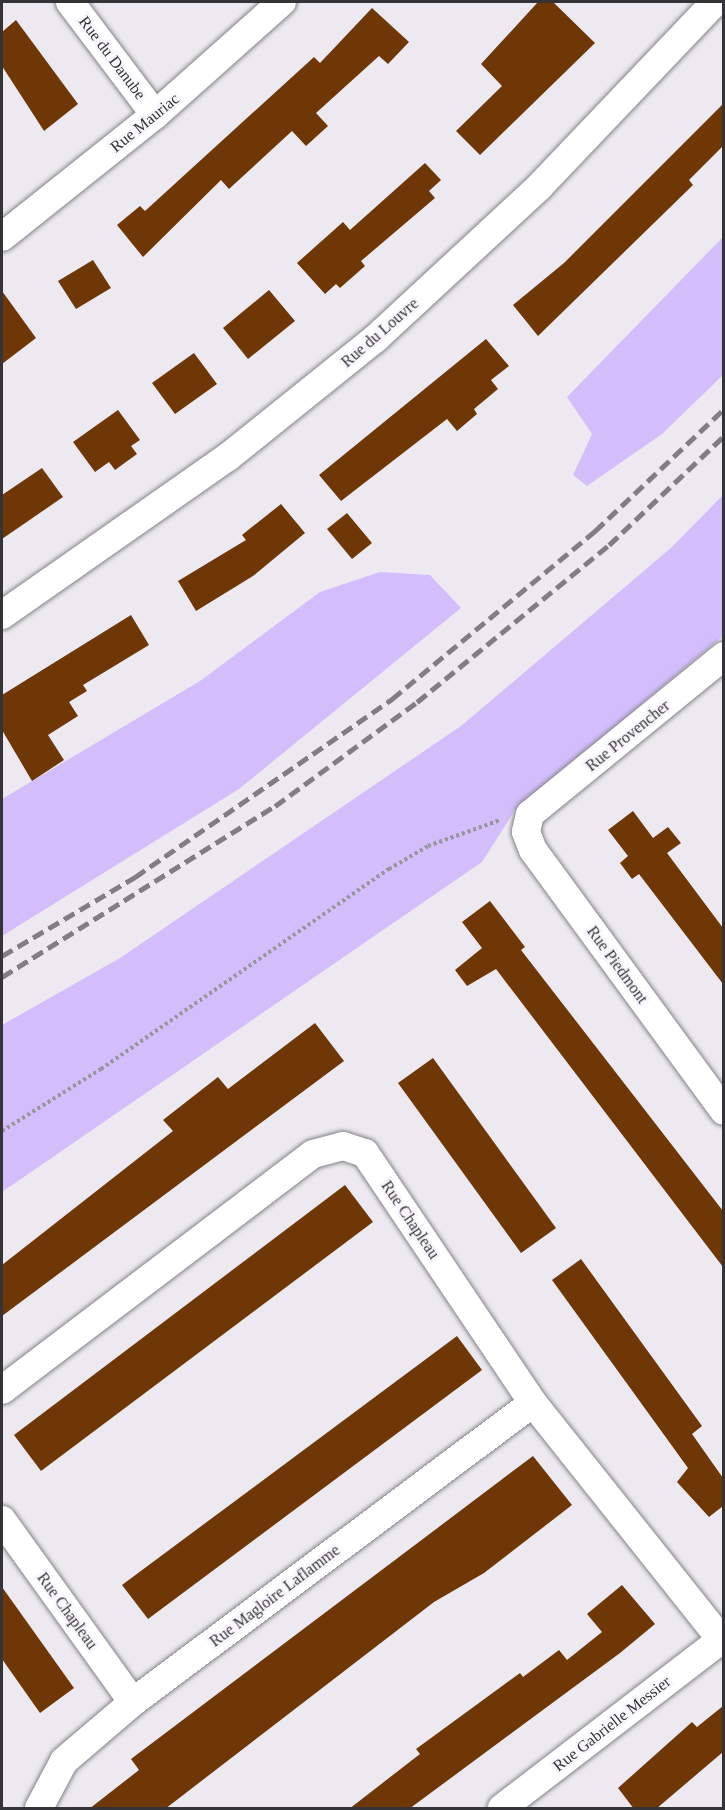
<!DOCTYPE html>
<style>
body{margin:0}
#map{position:relative;width:725px;height:1810px;overflow:hidden;background:#eceaf0;font-family:"Times New Roman",serif}
div>[style]{position:absolute}
.green>*{inset:0;background:#d3bdfb}
.building>*{inset:0;background:#6f3705}
.path>*{height:4px;margin-top:-2px;transform-origin:0;background:repeating-linear-gradient(90deg,#97969a 0 3px,transparent 0 6px)}
.roads{filter:drop-shadow(0 0 2px #848388) drop-shadow(0 0 2px #848388)}
.minor>*{height:28px;margin:-14px;padding:0 14px;transform-origin:14px;border-radius:14px;background:#fff}
.rail>*{height:4.5px;margin-top:-2.25px;transform-origin:0;background:repeating-linear-gradient(90deg,#807e82 0 12px,transparent 0 18px)}
span{translate:-50% -50%;white-space:nowrap;text-align:center;line-height:1.15;-webkit-text-stroke:6px #f9f7fd;paint-order:stroke}
.street-label{font-size:16px;color:#343335}
.frame{position:absolute;inset:0;border:3px solid #343335;pointer-events:none}
</style>
<div id="map">
<div class="green">
<div style="clip-path:polygon(723px 237px,723px 375px,662px 434px,587px 486px,573px 475px,592px 434px,567px 397px)"></div>
<div style="clip-path:polygon(723px 495px,723px 636px,515px 810px,482px 862px,2px 1192px,2px 1025px,120px 958px,461px 726px,672px 547px)"></div>
<div style="clip-path:polygon(380px 572px,430px 575px,461px 608px,239px 789px,2px 936px,2px 799px,200px 681px,320px 592px)"></div>
</div>
<div class="building">
<div style="clip-path:polygon(538px 2px,553px 2px,595px 43px,480px 155px,456px 131px,502px 86px,481px 64px)"></div>
<div style="clip-path:polygon(372px 8px,409px 42px,388px 64px,379px 56px,316px 113px,328px 126px,306px 146px,292px 131px,229px 189px,221px 180px,143px 257px,117px 225px,140px 206px,145px 211px,314px 57px,320px 63px)"></div>
<div style="clip-path:polygon(16px 20px,78px 104px,44px 131px,2px 66px,2px 32px)"></div>
<div style="clip-path:polygon(723px 104px,723px 146px,689px 180px,693px 185px,538px 336px,513px 305px,564px 263px)"></div>
<div style="clip-path:polygon(425px 163px,441px 180px,429px 191px,435px 198px,361px 261px,365px 266px,340px 288px,336px 284px,325px 294px,297px 263px,343px 222px,350px 230px)"></div>
<div style="clip-path:polygon(93px 260px,111px 288px,76px 309px,58px 281px)"></div>
<div style="clip-path:polygon(269px 290px,295px 321px,248px 359px,223px 328px)"></div>
<div style="clip-path:polygon(2px 291px,36px 338px,2px 364px)"></div>
<div style="clip-path:polygon(486px 339px,509px 366px,491px 380px,498px 389px,474px 409px,477px 414px,457px 431px,447px 419px,341px 501px,319px 475px)"></div>
<div style="clip-path:polygon(194px 353px,217px 384px,175px 414px,152px 383px)"></div>
<div style="clip-path:polygon(118px 410px,140px 440px,131px 446px,137px 454px,115px 470px,109px 462px,95px 472px,73px 442px)"></div>
<div style="clip-path:polygon(42px 468px,63px 497px,2px 539px,2px 495px)"></div>
<div style="clip-path:polygon(281px 504px,305px 533px,253px 576px,196px 611px,178px 581px,246px 540px,242px 535px)"></div>
<div style="clip-path:polygon(347px 513px,372px 543px,352px 559px,327px 529px)"></div>
<div style="clip-path:polygon(131px 615px,149px 645px,83px 685px,87px 691px,69px 702px,78px 716px,48px 735px,64px 760px,32px 781px,2px 730px,2px 695px)"></div>
<div style="clip-path:polygon(633px 811px,653px 838px,668px 827px,681px 843px,667px 853px,723px 928px,723px 984px,639px 874px,632px 879px,620px 863px,628px 856px,608px 830px)"></div>
<div style="clip-path:polygon(490px 901px,525px 947px,521px 950px,723px 1211px,723px 1267px,496px 969px,467px 986px,455px 970px,482px 948px,462px 922px)"></div>
<div style="clip-path:polygon(315px 1023px,344px 1061px,2px 1316px,2px 1265px,173px 1131px,163px 1120px,218px 1077px,228px 1089px)"></div>
<div style="clip-path:polygon(433px 1058px,556px 1228px,521px 1253px,398px 1083px)"></div>
<div style="clip-path:polygon(345px 1185px,373px 1222px,41px 1471px,14px 1435px)"></div>
<div style="clip-path:polygon(581px 1259px,702px 1426px,692px 1434px,723px 1478px,723px 1506px,709px 1517px,677px 1482px,688px 1468px,552px 1280px)"></div>
<div style="clip-path:polygon(457px 1336px,482px 1370px,148px 1619px,122px 1585px)"></div>
<div style="clip-path:polygon(533px 1456px,572px 1505px,484px 1573px,434px 1602px,165px 1809px,89px 1809px,139px 1770px,131px 1759px)"></div>
<div style="clip-path:polygon(622px 1585px,655px 1624px,620px 1653px,409px 1809px,349px 1809px,420px 1754px,416px 1749px,520px 1673px,523px 1677px,559px 1650px,567px 1660px,602px 1632px,587px 1614px)"></div>
<div style="clip-path:polygon(2px 1587px,74px 1688px,40px 1713px,2px 1659px)"></div>
<div style="clip-path:polygon(723px 1706px,723px 1752px,656px 1809px,634px 1809px,618px 1788px,692px 1722px,697px 1727px)"></div>
</div>
<div class="path">
<div style="left:2px;top:1131px;width:117px;rotate:-32.1deg"></div>
<div style="left:101px;top:1069px;width:351px;rotate:-34.8deg"></div>
<div style="left:389px;top:869px;width:45px;rotate:-30.5deg"></div>
<div style="left:428px;top:846px;width:77px;rotate:-19.9deg"></div>
</div>
<div class="roads">
<div class="minor">
<div style="left:70px;top:2px;width:141px;rotate:53deg"></div>
<div style="left:2px;top:237px;width:196px;rotate:-38.6deg"></div>
<div style="left:155px;top:115px;width:170px;rotate:-41.7deg"></div>
<div style="left:2px;top:615px;width:276px;rotate:-35deg"></div>
<div style="left:228px;top:457px;width:189px;rotate:-38.8deg"></div>
<div style="left:375px;top:339px;width:224px;rotate:-42.8deg"></div>
<div style="left:539px;top:187px;width:255px;rotate:-46.4deg"></div>
<div style="left:724px;top:656px;width:250px;rotate:140.8deg"></div>
<div style="left:530px;top:814px;width:18px;rotate:103deg"></div>
<div style="left:526px;top:832px;width:19px;rotate:69deg"></div>
<div style="left:533px;top:850px;width:323px;rotate:53.8deg"></div>
<div style="left:2px;top:1390px;width:390px;rotate:-37.2deg"></div>
<div style="left:313px;top:1154px;width:31px;rotate:-15deg"></div>
<div style="left:343px;top:1146px;width:23px;rotate:18deg"></div>
<div style="left:365px;top:1153px;width:301px;rotate:56.1deg"></div>
<div style="left:533px;top:1403px;width:307px;rotate:51.5deg"></div>
<div style="left:2px;top:1520px;width:224px;rotate:54.3deg"></div>
<div style="left:39px;top:1808px;width:53px;rotate:-62deg"></div>
<div style="left:64px;top:1761px;width:91px;rotate:-40.5deg"></div>
<div style="left:133px;top:1702px;width:499px;rotate:-36.8deg"></div>
<div style="left:502px;top:1808px;width:276px;rotate:-37.5deg"></div>
</div>
</div>
<div class="rail">
<div style="left:2px;top:956px;width:155px;rotate:-30.7deg"></div>
<div style="left:135px;top:877px;width:313px;rotate:-34.7deg"></div>
<div style="left:392px;top:699px;width:264px;rotate:-39.6deg"></div>
<div style="left:595px;top:531px;width:178px;rotate:-43.4deg"></div>
<div style="left:2px;top:977px;width:322px;rotate:-32.1deg"></div>
<div style="left:275px;top:806px;width:176px;rotate:-36.2deg"></div>
<div style="left:417px;top:702px;width:248px;rotate:-39.3deg"></div>
<div style="left:609px;top:545px;width:158px;rotate:-43.5deg"></div>
</div>
<div class="street-label">
<span style="left:112px;top:58px;rotate:53deg">Rue du Danube</span>
<span style="left:145px;top:123px;rotate:-39deg">Rue Mauriac</span>
<span style="left:380px;top:333px;rotate:-41deg">Rue du Louvre</span>
<span style="left:628px;top:736px;rotate:-39deg">Rue Provencher</span>
<span style="left:617px;top:965px;rotate:54deg">Rue Piedmont</span>
<span style="left:410px;top:1220px;rotate:56deg">Rue Chapleau</span>
<span style="left:275px;top:1596px;rotate:-37deg">Rue Magloire Laflamme</span>
<span style="left:67px;top:1611px;rotate:54deg">Rue Chapleau</span>
<span style="left:612px;top:1724px;rotate:-38deg">Rue Gabrielle Messier</span>
</div>
<div class="frame"></div>
</div>
